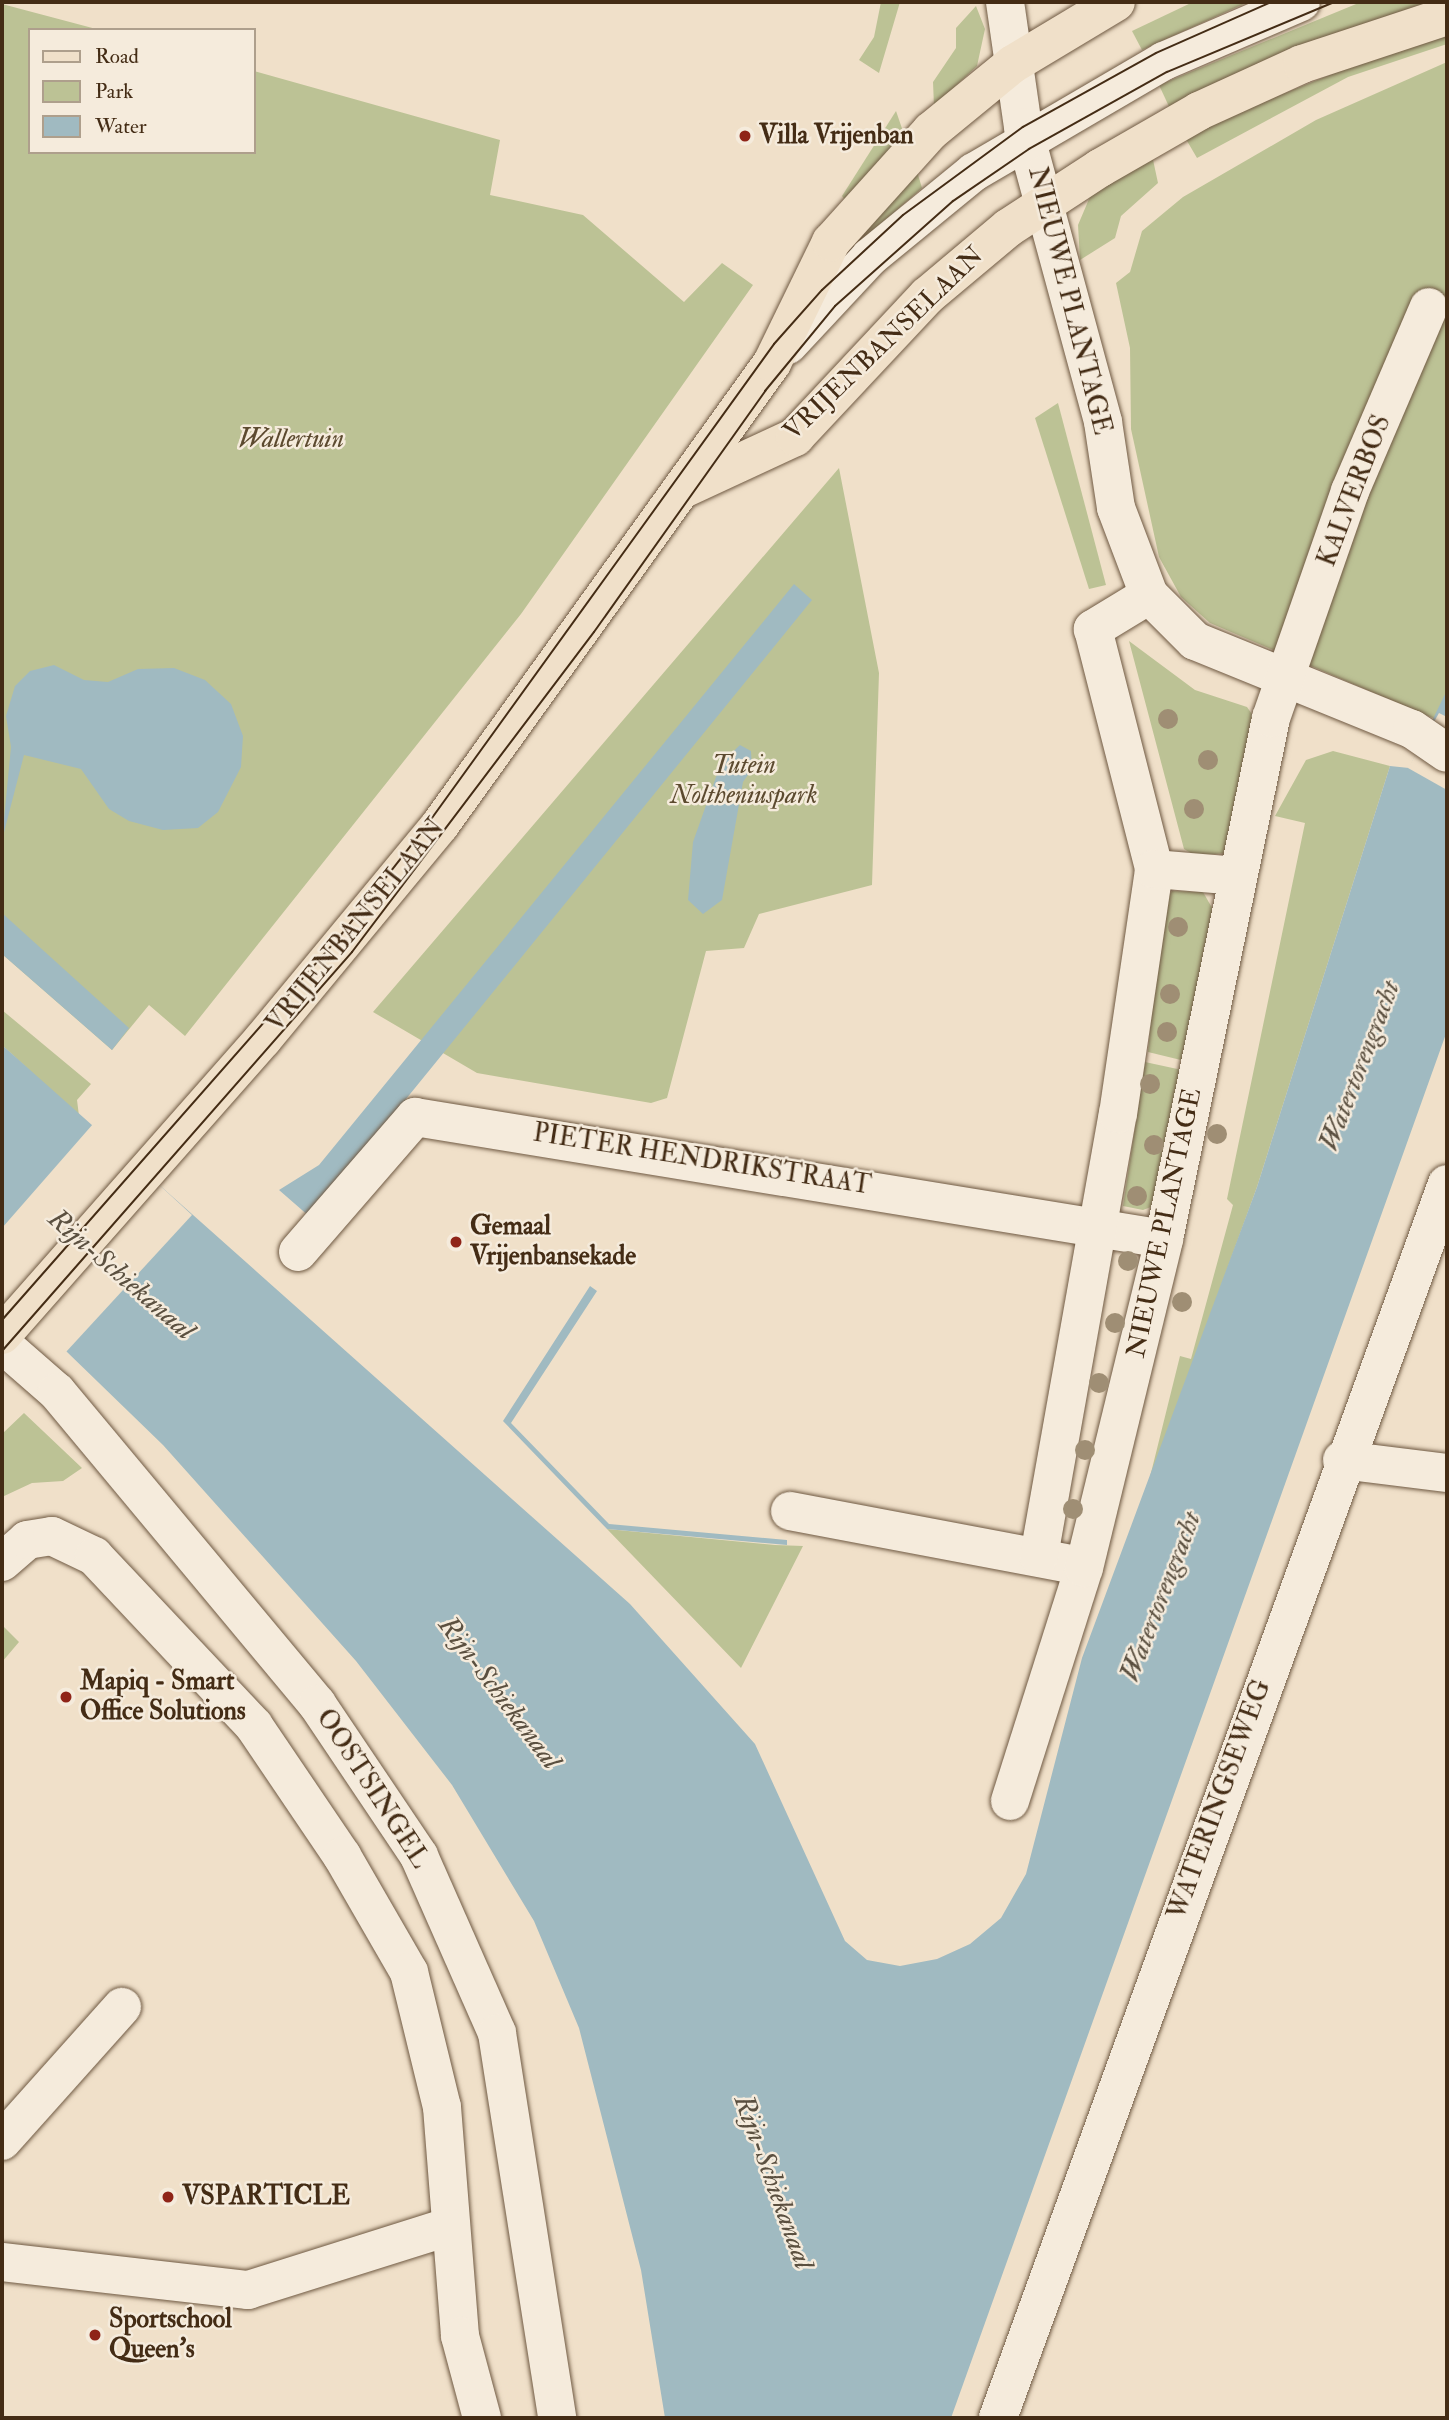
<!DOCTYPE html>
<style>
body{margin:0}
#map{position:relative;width:1449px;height:2420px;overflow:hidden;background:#f0e0c9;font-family:"IM FELL Double Pica",serif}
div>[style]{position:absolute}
.green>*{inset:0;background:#bcc295}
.water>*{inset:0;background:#a0bac1}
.pier>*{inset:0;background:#f0e0c9}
.roads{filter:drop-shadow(0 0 2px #6f5942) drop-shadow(0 0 2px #6f5942)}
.minor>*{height:38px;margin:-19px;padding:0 19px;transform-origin:19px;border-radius:19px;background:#f5ebdc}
.major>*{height:38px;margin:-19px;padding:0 19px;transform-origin:19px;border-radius:19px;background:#f0e0c9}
.tram>*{height:2px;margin:-1px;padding:0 1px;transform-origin:1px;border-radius:1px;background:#442c15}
.trees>*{width:20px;height:20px;margin:-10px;border-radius:50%;background:#9f8e74}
.dots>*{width:19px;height:19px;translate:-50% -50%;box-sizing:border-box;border:4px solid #f5ebdc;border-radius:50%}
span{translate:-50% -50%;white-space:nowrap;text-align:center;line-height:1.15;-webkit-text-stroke:5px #f5ebdc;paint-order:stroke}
.poi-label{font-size:26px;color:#442c15;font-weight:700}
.left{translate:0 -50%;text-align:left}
.street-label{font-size:26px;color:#442c15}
.park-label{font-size:26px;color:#5c4a2f;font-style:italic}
.water-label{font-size:28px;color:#5b5040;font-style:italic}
.frame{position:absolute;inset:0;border:4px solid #442c15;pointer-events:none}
.legend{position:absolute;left:28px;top:28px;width:228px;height:126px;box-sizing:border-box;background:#f5ebdc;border:2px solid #ae9f8c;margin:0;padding:9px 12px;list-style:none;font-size:21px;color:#442c15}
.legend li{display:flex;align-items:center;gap:14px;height:35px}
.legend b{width:35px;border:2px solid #ae9f8c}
</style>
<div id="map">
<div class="green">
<div style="clip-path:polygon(881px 2px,900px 2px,879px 73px,859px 60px,874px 37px)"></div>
<div style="clip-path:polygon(1193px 2px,1248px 2px,1142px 50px,1132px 31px)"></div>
<div style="clip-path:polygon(1361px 2px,1439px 2px,1172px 113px,1159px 85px)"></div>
<div style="clip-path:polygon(2px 4px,100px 30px,30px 30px,30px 152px,254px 152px,254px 71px,500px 140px,490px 195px,583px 215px,684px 302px,722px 263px,753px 285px,521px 614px,185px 1036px,149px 1005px,112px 1050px,2px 954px)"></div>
<div style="clip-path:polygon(976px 6px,985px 29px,977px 66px,934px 106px,933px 82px,956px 48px,956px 28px)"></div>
<div style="clip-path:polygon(1447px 28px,1447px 44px,1348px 77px,1197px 158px,1183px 134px)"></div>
<div style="clip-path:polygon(1447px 62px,1447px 690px,1440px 721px,1210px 623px,1181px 597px,1159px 557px,1131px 429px,1130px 348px,1116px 283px,1130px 272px,1142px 231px,1183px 197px,1316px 120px)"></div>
<div style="clip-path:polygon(896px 111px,906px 140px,845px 200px,842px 196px)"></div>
<div style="clip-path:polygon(1152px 155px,1158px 183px,1121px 216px,1115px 238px,1080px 260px,1078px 225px,1092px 192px)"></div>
<div style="clip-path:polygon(916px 168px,922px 188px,842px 258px)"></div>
<div style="clip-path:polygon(1058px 403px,1106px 585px,1089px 589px,1035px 418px)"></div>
<div style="clip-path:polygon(839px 468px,879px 673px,872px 885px,759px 914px,744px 948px,706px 951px,667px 1098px,651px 1103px,477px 1073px,373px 1012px)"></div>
<div style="clip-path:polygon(1129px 641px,1195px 690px,1247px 707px,1254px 717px,1226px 853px,1196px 856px,1184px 849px)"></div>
<div style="clip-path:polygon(1333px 751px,1390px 766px,1257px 1187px,1147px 1489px,1180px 1356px,1191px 1359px,1233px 1205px,1227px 1199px,1305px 823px,1275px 816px,1306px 760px)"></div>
<div style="clip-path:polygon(1172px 891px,1203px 892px,1215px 913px,1185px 1061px,1148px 1052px,1162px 905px)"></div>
<div style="clip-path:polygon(2px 1010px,91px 1084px,77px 1100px,79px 1116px,2px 1045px)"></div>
<div style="clip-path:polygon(1145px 1062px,1182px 1070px,1156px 1205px,1143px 1210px,1123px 1206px)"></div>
<div style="clip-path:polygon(24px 1413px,82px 1468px,63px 1481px,32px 1483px,2px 1497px,2px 1434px)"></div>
<div style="clip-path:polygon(607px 1529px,775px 1545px,803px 1546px,741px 1668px)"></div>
<div style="clip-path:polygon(2px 1625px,19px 1642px,2px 1662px)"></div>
</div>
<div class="water">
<div style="clip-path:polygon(794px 584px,812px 600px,310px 1217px,279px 1190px,319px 1165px)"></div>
<div style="clip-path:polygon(54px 665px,84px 680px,108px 682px,138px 669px,174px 668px,205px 680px,231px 704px,243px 736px,241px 767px,218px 812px,198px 828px,163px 830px,129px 821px,109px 809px,81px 769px,24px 755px,2px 840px,11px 747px,6px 716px,15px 686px,30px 671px)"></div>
<div style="clip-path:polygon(1447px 690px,1447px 1031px,951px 2418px,665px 2418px,641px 2270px,579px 2028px,534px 1921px,452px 1785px,356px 1661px,163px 1445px,2px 1289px,2px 1045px,630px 1604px,755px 1744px,845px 1941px,867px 1960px,900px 1966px,937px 1959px,970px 1944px,1001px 1918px,1026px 1874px,1082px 1658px,1257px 1187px,1390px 766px,1409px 768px)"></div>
<div style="clip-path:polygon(740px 745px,751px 751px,752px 769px,743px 782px,722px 900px,703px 914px,688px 900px,693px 842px,721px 763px)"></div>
<div style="clip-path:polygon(2px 913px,129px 1028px,112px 1050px,2px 954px)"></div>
<div style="clip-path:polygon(590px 1286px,597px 1291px,511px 1423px,609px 1524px,787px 1540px,787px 1545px,607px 1529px,503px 1421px)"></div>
</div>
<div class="pier">
<div style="clip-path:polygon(1439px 713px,1447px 717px,1447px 790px,1408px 768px)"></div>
<div style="clip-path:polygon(93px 1124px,192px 1215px,66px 1352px,2px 1294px,2px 1228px)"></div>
</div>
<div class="roads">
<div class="minor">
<div style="left:1005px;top:2px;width:126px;rotate:81.8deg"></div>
<div style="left:1023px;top:127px;width:306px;rotate:74.8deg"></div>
<div style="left:1103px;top:422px;width:87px;rotate:81.4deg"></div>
<div style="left:1116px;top:508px;width:93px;rotate:69.2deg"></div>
<div style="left:1149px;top:595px;width:65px;rotate:45deg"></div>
<div style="left:1195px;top:641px;width:234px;rotate:22.1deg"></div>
<div style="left:1412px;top:729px;width:42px;rotate:34.4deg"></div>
<div style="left:788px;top:345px;width:120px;rotate:-47deg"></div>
<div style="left:870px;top:257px;width:134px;rotate:-39.3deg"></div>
<div style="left:974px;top:172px;width:220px;rotate:-30.3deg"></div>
<div style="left:1164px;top:61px;width:149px;rotate:-23.3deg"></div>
<div style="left:1149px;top:595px;width:66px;rotate:148.7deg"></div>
<div style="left:1093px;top:629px;width:248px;rotate:75.7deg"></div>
<div style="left:298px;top:1252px;width:179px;rotate:-49.1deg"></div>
<div style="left:415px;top:1117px;width:759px;rotate:9.25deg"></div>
<div style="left:2px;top:1344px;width:73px;rotate:41.1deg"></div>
<div style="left:57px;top:1392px;width:406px;rotate:50.2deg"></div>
<div style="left:317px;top:1704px;width:183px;rotate:56.1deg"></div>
<div style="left:419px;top:1856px;width:193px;rotate:66.2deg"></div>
<div style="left:497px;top:2033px;width:390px;rotate:81.1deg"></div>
<div style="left:1342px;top:1460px;width:106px;rotate:7.1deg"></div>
<div style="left:790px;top:1511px;width:280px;rotate:10.7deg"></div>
<div style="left:1039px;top:1556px;width:449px;rotate:-79.9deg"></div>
<div style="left:1118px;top:1114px;width:248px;rotate:-81.6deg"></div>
<div style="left:1154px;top:869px;width:83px;rotate:4.8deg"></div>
<div style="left:2px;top:1562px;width:33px;rotate:-41deg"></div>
<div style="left:27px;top:1540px;width:25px;rotate:-9deg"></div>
<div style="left:52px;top:1536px;width:47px;rotate:25.5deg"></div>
<div style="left:94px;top:1556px;width:233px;rotate:46.7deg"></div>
<div style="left:254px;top:1726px;width:157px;rotate:55.9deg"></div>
<div style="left:342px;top:1856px;width:134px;rotate:60deg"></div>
<div style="left:409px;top:1972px;width:139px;rotate:76.3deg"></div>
<div style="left:442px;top:2107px;width:230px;rotate:85.5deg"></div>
<div style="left:460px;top:2336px;width:85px;rotate:75deg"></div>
<div style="left:1010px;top:1801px;width:244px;rotate:-72.4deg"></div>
<div style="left:1084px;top:1568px;width:339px;rotate:-76.3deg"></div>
<div style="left:1164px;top:1239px;width:532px;rotate:-78.39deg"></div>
<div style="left:1271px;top:718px;width:240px;rotate:-70.8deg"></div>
<div style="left:1350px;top:491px;width:200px;rotate:-66.8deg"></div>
<div style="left:2px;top:2141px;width:180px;rotate:-48.2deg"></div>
<div style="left:2px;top:2262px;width:248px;rotate:6.5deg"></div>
<div style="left:248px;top:2290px;width:210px;rotate:-17.5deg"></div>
<div style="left:998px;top:2418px;width:1313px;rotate:-70.01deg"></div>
</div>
<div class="major">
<div style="left:681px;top:490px;width:126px;rotate:-24.9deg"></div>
<div style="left:795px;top:437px;width:193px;rotate:-46.9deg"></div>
<div style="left:927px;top:296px;width:106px;rotate:-40deg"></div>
<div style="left:1008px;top:228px;width:110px;rotate:-33.1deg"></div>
<div style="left:1100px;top:168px;width:114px;rotate:-29.9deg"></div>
<div style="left:1199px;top:111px;width:113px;rotate:-24.5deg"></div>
<div style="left:1302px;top:64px;width:153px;rotate:-18.3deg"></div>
<div style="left:2px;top:1335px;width:395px;rotate:-48.6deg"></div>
<div style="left:263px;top:1039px;width:278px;rotate:-50.4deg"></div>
<div style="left:440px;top:825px;width:569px;rotate:-54.3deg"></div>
<div style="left:772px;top:363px;width:135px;rotate:-64deg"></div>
<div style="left:831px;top:242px;width:149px;rotate:-48deg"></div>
<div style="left:931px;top:131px;width:106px;rotate:-39.3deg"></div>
<div style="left:1013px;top:64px;width:120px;rotate:-31deg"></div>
</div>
</div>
<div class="tram">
<div style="left:2px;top:1320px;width:512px;rotate:-48.65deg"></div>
<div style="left:340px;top:936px;width:136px;rotate:-51.9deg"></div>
<div style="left:424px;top:829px;width:598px;rotate:-54.18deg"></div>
<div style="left:774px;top:344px;width:72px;rotate:-48.4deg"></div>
<div style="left:822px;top:290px;width:110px;rotate:-42.8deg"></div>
<div style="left:903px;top:215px;width:149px;rotate:-36.3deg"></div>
<div style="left:1023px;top:127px;width:152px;rotate:-29.1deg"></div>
<div style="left:1156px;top:53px;width:126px;rotate:-23.9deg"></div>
<div style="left:2px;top:1351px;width:531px;rotate:-48.74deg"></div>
<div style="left:352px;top:952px;width:401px;rotate:-52.9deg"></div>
<div style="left:594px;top:632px;width:296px;rotate:-54.6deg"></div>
<div style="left:765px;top:391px;width:110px;rotate:-50.5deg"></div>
<div style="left:835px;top:306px;width:158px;rotate:-41.7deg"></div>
<div style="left:953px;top:201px;width:92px;rotate:-34.4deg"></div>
<div style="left:1029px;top:149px;width:158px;rotate:-29.2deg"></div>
<div style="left:1167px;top:72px;width:181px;rotate:-22.7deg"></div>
</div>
<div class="trees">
<div style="left:1168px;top:719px"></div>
<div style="left:1208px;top:760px"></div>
<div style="left:1194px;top:809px"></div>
<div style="left:1178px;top:927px"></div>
<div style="left:1170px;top:994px"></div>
<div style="left:1167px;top:1032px"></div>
<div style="left:1150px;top:1084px"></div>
<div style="left:1217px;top:1134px"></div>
<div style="left:1154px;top:1145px"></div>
<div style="left:1137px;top:1196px"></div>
<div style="left:1128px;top:1261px"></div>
<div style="left:1182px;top:1302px"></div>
<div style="left:1115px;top:1323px"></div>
<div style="left:1099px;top:1383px"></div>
<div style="left:1085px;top:1450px"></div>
<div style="left:1073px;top:1509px"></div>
</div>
<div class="dots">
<div style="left:745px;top:136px;background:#8f2418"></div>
<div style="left:456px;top:1242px;background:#8f2418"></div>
<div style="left:66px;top:1697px;background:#8f2418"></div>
<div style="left:168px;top:2197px;background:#8f2418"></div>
<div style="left:95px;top:2335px;background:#8f2418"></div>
</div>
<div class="poi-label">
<span class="left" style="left:759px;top:136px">Villa Vrijenban</span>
<span class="left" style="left:470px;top:1242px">Gemaal<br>Vrijenbansekade</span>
<span class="left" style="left:80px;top:1697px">Mapiq - Smart<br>Office Solutions</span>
<span class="left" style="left:182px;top:2197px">VSPARTICLE</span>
<span class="left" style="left:109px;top:2335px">Sportschool<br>Queen's</span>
</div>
<div class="street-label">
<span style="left:1069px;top:301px;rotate:76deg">NIEUWE PLANTAGE</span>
<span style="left:884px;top:344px;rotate:-44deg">VRIJENBANSELAAN</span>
<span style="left:1355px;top:491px;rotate:-69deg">KALVERBOS</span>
<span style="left:356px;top:926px;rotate:-51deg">VRIJENBANSELAAN</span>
<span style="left:702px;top:1160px;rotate:9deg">PIETER HENDRIKSTRAAT</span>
<span style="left:1165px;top:1223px;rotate:-78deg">NIEUWE PLANTAGE</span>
<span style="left:372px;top:1789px;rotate:57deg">OOSTSINGEL</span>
<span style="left:1220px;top:1800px;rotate:-70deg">WATERINGSEWEG</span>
</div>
<div class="park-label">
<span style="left:291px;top:440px">Wallertuin</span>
<span style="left:744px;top:781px">Tutein<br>Noltheniuspark</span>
</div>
<div class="water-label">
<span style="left:1360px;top:1066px;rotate:-69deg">Watertorengracht</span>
<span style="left:121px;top:1275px;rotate:41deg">Rijn-Schiekanaal</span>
<span style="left:1161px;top:1597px;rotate:-69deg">Watertorengracht</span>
<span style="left:499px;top:1693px;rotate:53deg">Rijn-Schiekanaal</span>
<span style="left:773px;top:2182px;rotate:70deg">Rijn-Schiekanaal</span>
</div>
<div class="frame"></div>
<ul class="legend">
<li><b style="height:9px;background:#f0e0c9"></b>Road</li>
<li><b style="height:19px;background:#bcc295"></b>Park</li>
<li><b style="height:19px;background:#a0bac1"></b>Water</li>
</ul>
</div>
